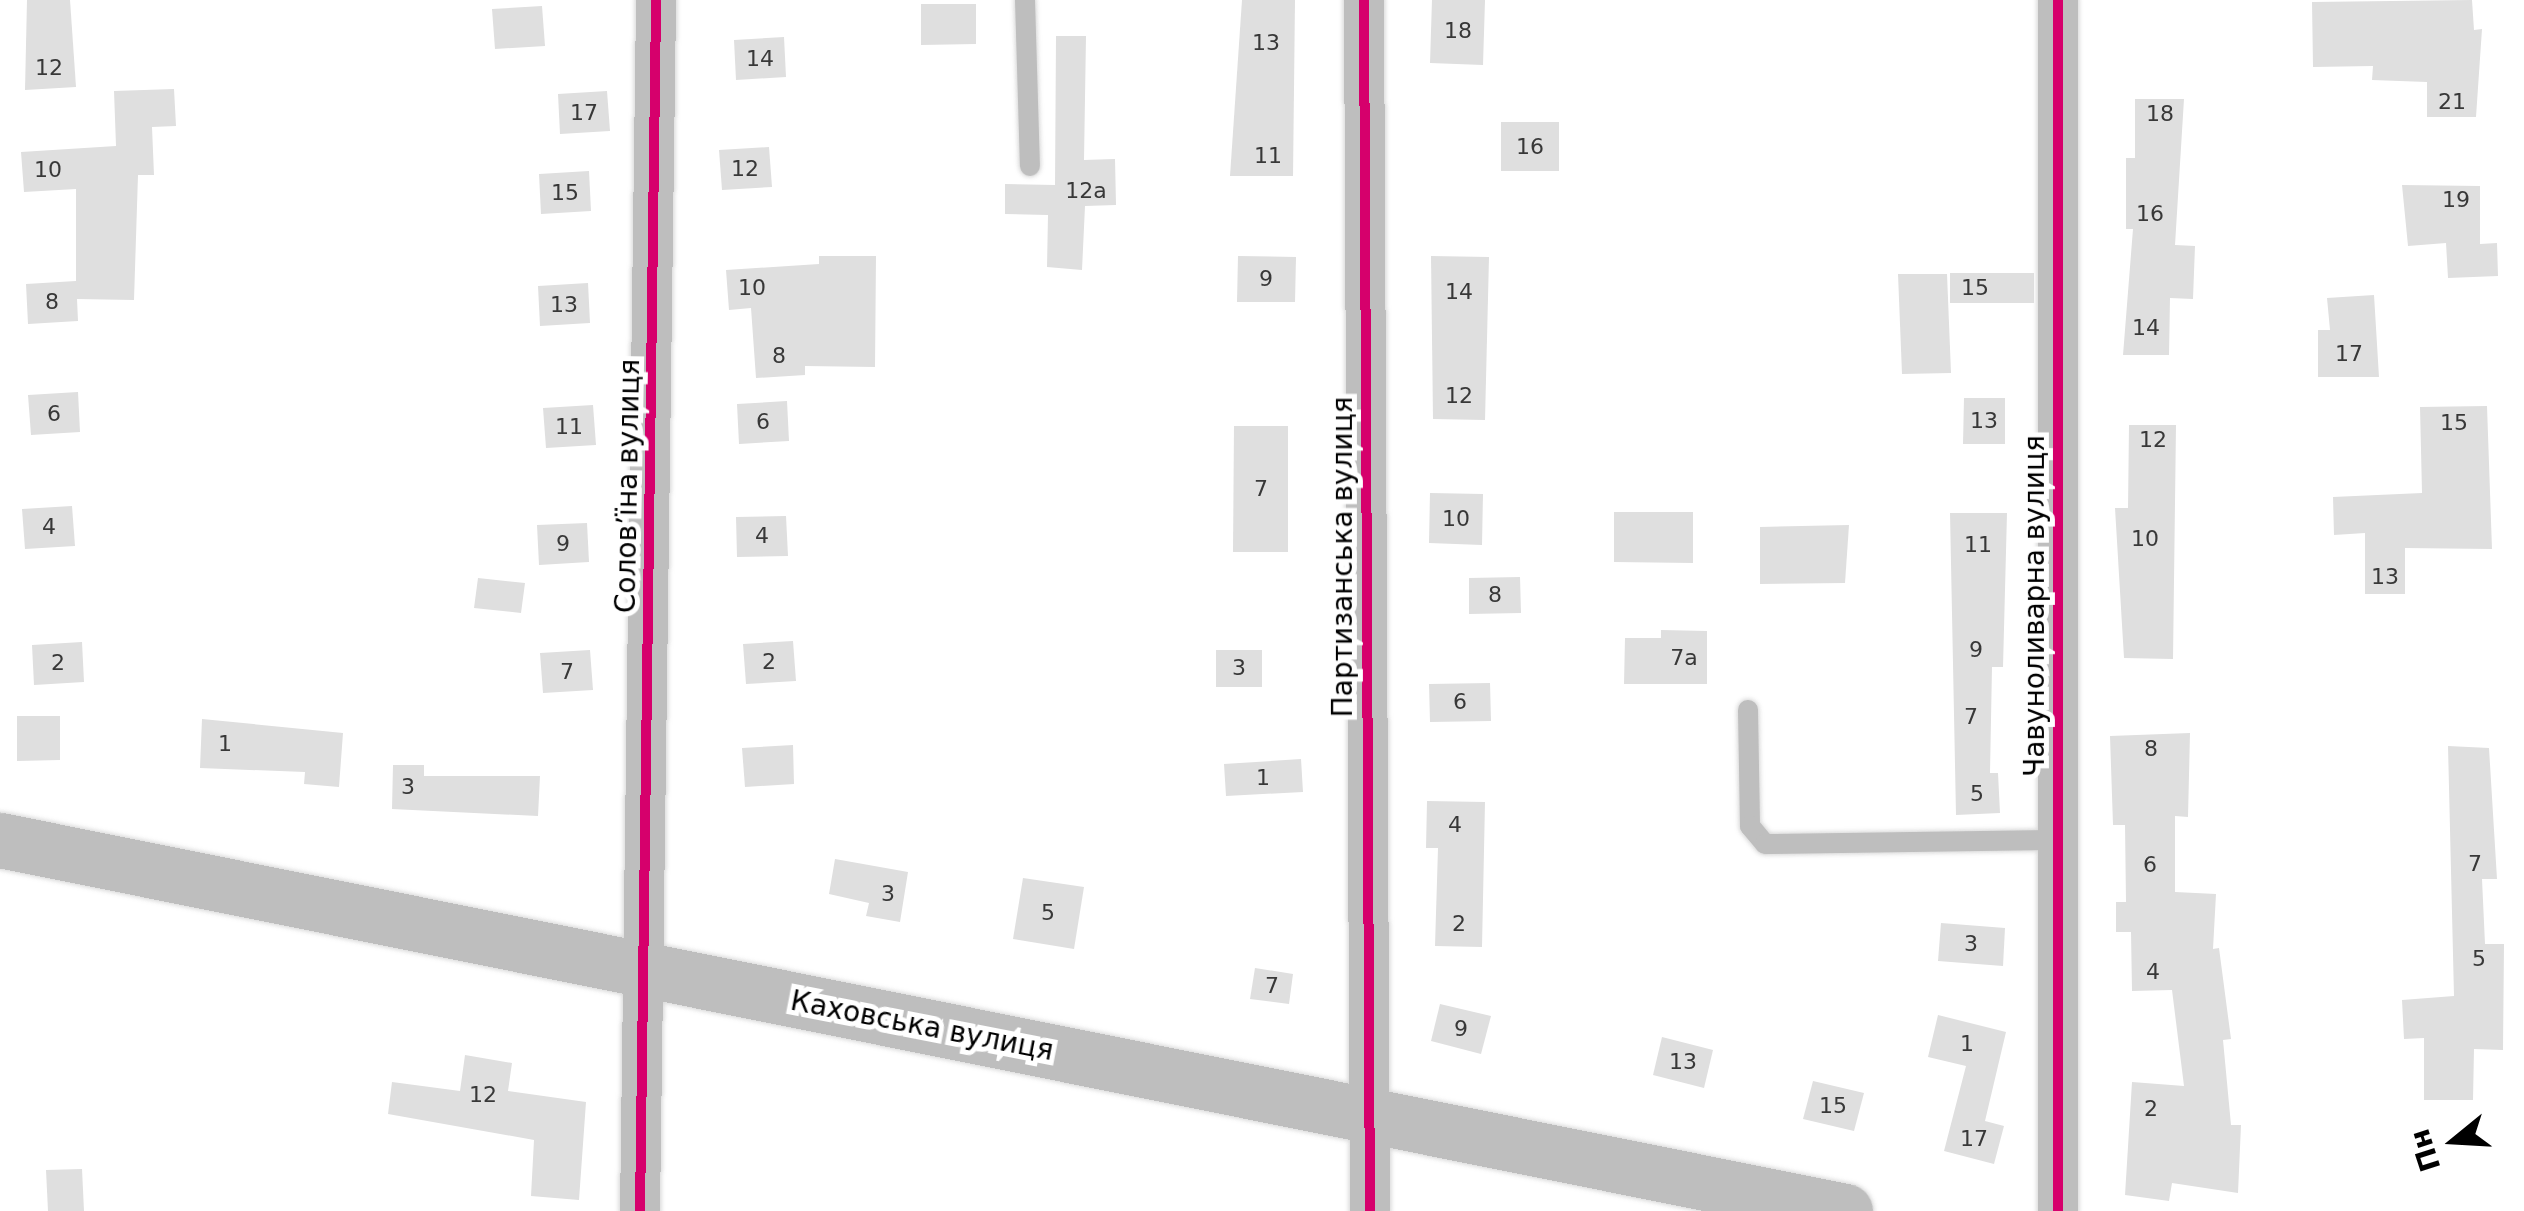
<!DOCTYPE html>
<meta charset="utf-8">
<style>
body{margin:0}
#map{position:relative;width:2524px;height:1211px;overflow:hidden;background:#fff;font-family:"DejaVu Sans",sans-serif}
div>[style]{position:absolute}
.building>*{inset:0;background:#dfdfdf}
.roads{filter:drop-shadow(0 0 2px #dbdbdb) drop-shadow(0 0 2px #dbdbdb)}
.service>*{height:20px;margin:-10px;padding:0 10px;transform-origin:10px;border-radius:10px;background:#bebebe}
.minor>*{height:40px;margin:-20px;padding:0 20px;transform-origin:20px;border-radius:20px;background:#bebebe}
.primary>*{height:55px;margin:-27.5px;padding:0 27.5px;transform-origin:27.5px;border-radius:27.5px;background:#bebebe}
.cycleway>*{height:10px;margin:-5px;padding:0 5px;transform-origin:5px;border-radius:5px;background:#d6006c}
span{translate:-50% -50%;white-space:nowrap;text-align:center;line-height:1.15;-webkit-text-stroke:10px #fff;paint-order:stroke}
.number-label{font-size:22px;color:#383838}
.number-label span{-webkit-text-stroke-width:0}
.street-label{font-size:28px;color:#000}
.north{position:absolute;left:2404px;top:1091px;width:100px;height:100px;-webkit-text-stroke:8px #fff;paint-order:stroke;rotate:252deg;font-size:28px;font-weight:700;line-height:40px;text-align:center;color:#000}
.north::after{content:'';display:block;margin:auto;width:35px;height:45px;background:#000;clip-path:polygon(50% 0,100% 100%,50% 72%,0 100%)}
</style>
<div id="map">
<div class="building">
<div style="clip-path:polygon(27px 0,70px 0,76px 87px,25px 90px)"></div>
<div style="clip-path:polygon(1242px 0,1295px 0,1293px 176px,1230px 176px)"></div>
<div style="clip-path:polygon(1432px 0,1485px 0,1483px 65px,1430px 63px)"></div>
<div style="clip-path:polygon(2472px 0,2474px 30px,2482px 29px,2476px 117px,2427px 117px,2427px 82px,2372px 80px,2373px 66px,2313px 67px,2312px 2px)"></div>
<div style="clip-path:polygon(921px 4px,976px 4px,976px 44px,921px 45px)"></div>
<div style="clip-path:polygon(542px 6px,545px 46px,495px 49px,492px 9px)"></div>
<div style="clip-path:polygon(1056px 36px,1086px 36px,1084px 160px,1115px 159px,1116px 205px,1085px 206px,1082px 270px,1047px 267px,1048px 215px,1005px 214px,1005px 184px,1055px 185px)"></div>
<div style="clip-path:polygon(784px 37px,786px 77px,736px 80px,734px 40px)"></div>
<div style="clip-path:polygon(174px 89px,176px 126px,152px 127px,154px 175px,138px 175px,134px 300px,77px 299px,78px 321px,28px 324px,26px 284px,76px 281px,76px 189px,24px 192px,21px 152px,116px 146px,114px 91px)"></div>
<div style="clip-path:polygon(607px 91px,610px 131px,560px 134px,558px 94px)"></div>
<div style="clip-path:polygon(2135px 99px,2184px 99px,2175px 245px,2195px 246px,2193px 299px,2170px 298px,2169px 355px,2123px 355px,2133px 229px,2126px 229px,2126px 158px,2135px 158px)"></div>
<div style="clip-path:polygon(1501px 122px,1559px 122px,1559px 171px,1501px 171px)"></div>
<div style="clip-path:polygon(769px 147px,772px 187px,722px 190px,719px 150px)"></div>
<div style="clip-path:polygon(589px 171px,591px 211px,541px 214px,539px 174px)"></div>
<div style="clip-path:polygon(2402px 185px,2480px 186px,2480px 244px,2497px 243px,2498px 276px,2448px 278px,2446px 243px,2408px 246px)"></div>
<div style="clip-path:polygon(819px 256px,876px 256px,875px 367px,805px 366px,805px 375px,756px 378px,751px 308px,729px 310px,726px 270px,819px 264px)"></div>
<div style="clip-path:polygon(1238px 256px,1296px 257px,1295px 302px,1237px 302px)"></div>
<div style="clip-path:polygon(1431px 256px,1489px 257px,1485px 420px,1433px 419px)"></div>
<div style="clip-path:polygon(1950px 273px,2034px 273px,2034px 303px,1950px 303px)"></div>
<div style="clip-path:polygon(1898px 274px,1947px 274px,1951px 373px,1902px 374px)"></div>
<div style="clip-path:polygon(588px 283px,590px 323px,540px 326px,538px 286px)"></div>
<div style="clip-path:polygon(2374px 295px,2379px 377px,2318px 377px,2318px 330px,2330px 330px,2327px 298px)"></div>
<div style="clip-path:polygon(78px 392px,80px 432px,31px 435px,28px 395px)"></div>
<div style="clip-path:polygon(1964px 398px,2005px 398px,2005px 444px,1963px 444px)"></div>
<div style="clip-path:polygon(787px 401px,789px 441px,739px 444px,737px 404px)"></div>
<div style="clip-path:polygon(593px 405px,596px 445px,546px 448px,543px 408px)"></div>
<div style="clip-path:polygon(2487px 406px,2492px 549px,2405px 548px,2405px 594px,2365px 594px,2365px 533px,2334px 535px,2333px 497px,2422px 493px,2420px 407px)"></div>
<div style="clip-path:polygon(2129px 425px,2176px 425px,2173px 659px,2124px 658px,2115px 508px,2128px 508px)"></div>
<div style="clip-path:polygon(1234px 426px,1288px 426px,1288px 552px,1233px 552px)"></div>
<div style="clip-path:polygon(1430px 493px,1483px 494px,1482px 545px,1429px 543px)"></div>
<div style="clip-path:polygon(72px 506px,75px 546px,25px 549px,22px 509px)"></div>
<div style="clip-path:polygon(1614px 512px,1693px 512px,1693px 563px,1614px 562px)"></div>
<div style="clip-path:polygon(1950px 513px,2007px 513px,2003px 667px,1992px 667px,1990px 773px,1998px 773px,2000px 813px,1956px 815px)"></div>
<div style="clip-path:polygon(786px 516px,788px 556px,737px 557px,736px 517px)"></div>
<div style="clip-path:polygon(587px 523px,589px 562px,539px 565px,537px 525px)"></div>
<div style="clip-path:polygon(1849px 525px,1845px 583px,1760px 584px,1760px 527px)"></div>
<div style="clip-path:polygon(1520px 577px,1521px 613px,1469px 614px,1469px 578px)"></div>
<div style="clip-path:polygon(478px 578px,525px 583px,521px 613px,474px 608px)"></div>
<div style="clip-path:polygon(1661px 630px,1707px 631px,1707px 684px,1624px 684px,1625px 638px,1661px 638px)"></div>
<div style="clip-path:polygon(793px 641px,796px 681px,746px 684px,743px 644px)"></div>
<div style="clip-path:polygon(82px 642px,84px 682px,34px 685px,32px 645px)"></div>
<div style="clip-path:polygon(590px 650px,593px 690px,543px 693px,540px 653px)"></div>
<div style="clip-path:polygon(1216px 650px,1262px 650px,1262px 687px,1216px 687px)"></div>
<div style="clip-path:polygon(1490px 683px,1491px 721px,1430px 722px,1429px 684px)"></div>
<div style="clip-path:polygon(17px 716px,60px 716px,60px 760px,17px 761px)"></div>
<div style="clip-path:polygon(202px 719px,343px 733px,339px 787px,304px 784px,305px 772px,200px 768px)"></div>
<div style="clip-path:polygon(2190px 733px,2188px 817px,2175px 816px,2175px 892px,2216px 894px,2213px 949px,2219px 948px,2231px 1039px,2223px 1040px,2231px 1125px,2241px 1125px,2238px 1193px,2172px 1183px,2169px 1201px,2125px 1195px,2132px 1082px,2184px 1086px,2172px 990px,2132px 991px,2131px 932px,2116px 932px,2116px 902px,2126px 902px,2125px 825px,2113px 825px,2110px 736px)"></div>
<div style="clip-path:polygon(793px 745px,794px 784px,745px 787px,742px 748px)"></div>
<div style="clip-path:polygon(2448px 746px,2489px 748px,2497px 879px,2482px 879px,2485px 944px,2504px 944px,2503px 1050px,2474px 1049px,2473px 1100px,2424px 1100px,2424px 1038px,2404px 1039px,2402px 1000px,2454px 996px)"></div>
<div style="clip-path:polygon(1301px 759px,1303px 792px,1226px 796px,1224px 764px)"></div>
<div style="clip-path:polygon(393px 765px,424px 765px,424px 776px,540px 776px,538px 816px,392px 809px)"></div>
<div style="clip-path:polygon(1427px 801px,1485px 802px,1482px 947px,1435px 946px,1438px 848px,1426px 848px)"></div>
<div style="clip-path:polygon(835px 859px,908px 872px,900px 922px,866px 916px,869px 903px,829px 894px)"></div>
<div style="clip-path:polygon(1023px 878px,1084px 887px,1074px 949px,1013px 939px)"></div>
<div style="clip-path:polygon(1941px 923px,2005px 928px,2003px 966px,1938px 961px)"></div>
<div style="clip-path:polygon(1255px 968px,1293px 974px,1289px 1004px,1250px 999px)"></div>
<div style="clip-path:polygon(1440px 1004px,1491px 1016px,1481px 1054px,1431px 1041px)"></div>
<div style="clip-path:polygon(1938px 1015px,2006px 1032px,1985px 1121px,2004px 1126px,1994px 1164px,1944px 1151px,1966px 1066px,1928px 1057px)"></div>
<div style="clip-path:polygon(1662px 1037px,1713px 1050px,1704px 1088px,1653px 1075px)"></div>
<div style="clip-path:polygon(465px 1055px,512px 1063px,508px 1091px,586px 1102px,579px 1200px,531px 1196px,534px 1140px,388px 1114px,392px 1082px,460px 1091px)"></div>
<div style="clip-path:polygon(1813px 1081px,1864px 1093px,1854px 1131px,1803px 1119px)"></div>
<div style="clip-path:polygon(82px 1169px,84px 1211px,48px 1211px,46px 1170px)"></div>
</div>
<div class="roads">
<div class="service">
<div style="left:1025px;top:0;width:166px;rotate:88.3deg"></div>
<div style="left:1748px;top:710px;width:116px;rotate:89deg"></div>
<div style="left:1750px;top:826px;width:23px;rotate:50deg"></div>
<div style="left:1765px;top:844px;width:293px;rotate:-0.8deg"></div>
</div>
<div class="minor">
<div style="left:1364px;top:0;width:1211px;rotate:89.72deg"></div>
<div style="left:2058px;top:0;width:1211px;rotate:90deg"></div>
<div style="left:640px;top:1211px;width:1211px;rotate:-89.24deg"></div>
</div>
<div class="primary">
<div style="left:0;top:840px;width:1882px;rotate:11.37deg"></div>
</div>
</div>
<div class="cycleway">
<div style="left:1364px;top:0;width:1211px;rotate:89.72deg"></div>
<div style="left:2058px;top:0;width:1211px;rotate:90deg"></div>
<div style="left:640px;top:1211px;width:1211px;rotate:-89.24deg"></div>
</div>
<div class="number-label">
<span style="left:1458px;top:31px">18</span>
<span style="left:1266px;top:43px">13</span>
<span style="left:760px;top:59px">14</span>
<span style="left:49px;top:68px">12</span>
<span style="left:2452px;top:102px">21</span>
<span style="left:584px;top:113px">17</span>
<span style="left:2160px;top:114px">18</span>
<span style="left:1530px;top:147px">16</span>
<span style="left:1268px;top:156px">11</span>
<span style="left:745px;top:169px">12</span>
<span style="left:48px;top:170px">10</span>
<span style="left:1086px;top:191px">12а</span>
<span style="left:565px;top:193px">15</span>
<span style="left:2456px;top:200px">19</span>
<span style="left:2150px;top:214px">16</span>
<span style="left:1266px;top:279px">9</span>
<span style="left:752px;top:288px">10</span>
<span style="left:1975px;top:288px">15</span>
<span style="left:1459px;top:292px">14</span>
<span style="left:52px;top:302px">8</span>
<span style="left:564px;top:305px">13</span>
<span style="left:2146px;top:328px">14</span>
<span style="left:2349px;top:354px">17</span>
<span style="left:779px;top:356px">8</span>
<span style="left:1459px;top:396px">12</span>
<span style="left:54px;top:414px">6</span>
<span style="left:1984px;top:421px">13</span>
<span style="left:763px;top:422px">6</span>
<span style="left:2454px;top:423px">15</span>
<span style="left:569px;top:427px">11</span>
<span style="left:2153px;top:440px">12</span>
<span style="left:1261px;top:489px">7</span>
<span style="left:1456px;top:519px">10</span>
<span style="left:49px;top:527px">4</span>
<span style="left:762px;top:536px">4</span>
<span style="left:2145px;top:539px">10</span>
<span style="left:563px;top:544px">9</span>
<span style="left:1978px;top:545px">11</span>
<span style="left:2385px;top:577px">13</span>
<span style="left:1495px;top:595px">8</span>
<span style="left:1976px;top:650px">9</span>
<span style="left:1684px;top:658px">7а</span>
<span style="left:769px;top:662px">2</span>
<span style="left:58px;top:663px">2</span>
<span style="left:1239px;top:668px">3</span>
<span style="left:567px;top:672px">7</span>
<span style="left:1460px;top:702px">6</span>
<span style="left:1971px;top:717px">7</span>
<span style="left:225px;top:744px">1</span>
<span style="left:2151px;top:749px">8</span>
<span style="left:1263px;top:778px">1</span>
<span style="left:408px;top:787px">3</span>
<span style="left:1977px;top:794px">5</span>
<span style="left:1455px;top:825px">4</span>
<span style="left:2475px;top:864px">7</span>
<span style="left:2150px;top:865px">6</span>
<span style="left:888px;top:894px">3</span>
<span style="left:1048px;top:913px">5</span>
<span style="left:1459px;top:924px">2</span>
<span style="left:1971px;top:944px">3</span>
<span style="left:2479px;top:959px">5</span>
<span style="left:2153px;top:972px">4</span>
<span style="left:1272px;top:986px">7</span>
<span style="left:1461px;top:1029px">9</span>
<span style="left:1967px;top:1044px">1</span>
<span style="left:1683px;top:1062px">13</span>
<span style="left:483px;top:1095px">12</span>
<span style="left:1833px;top:1106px">15</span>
<span style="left:2151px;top:1109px">2</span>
<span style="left:1974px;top:1139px">17</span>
</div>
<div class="street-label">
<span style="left:628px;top:486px;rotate:-89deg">Соловʼїна вулиця</span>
<span style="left:1343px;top:557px;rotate:-90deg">Партизанська вулиця</span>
<span style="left:2035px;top:606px;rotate:-90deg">Чавуноливарна вулиця</span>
<span style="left:922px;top:1026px;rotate:11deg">Каховська вулиця</span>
</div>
<div class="north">Пн</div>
</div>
